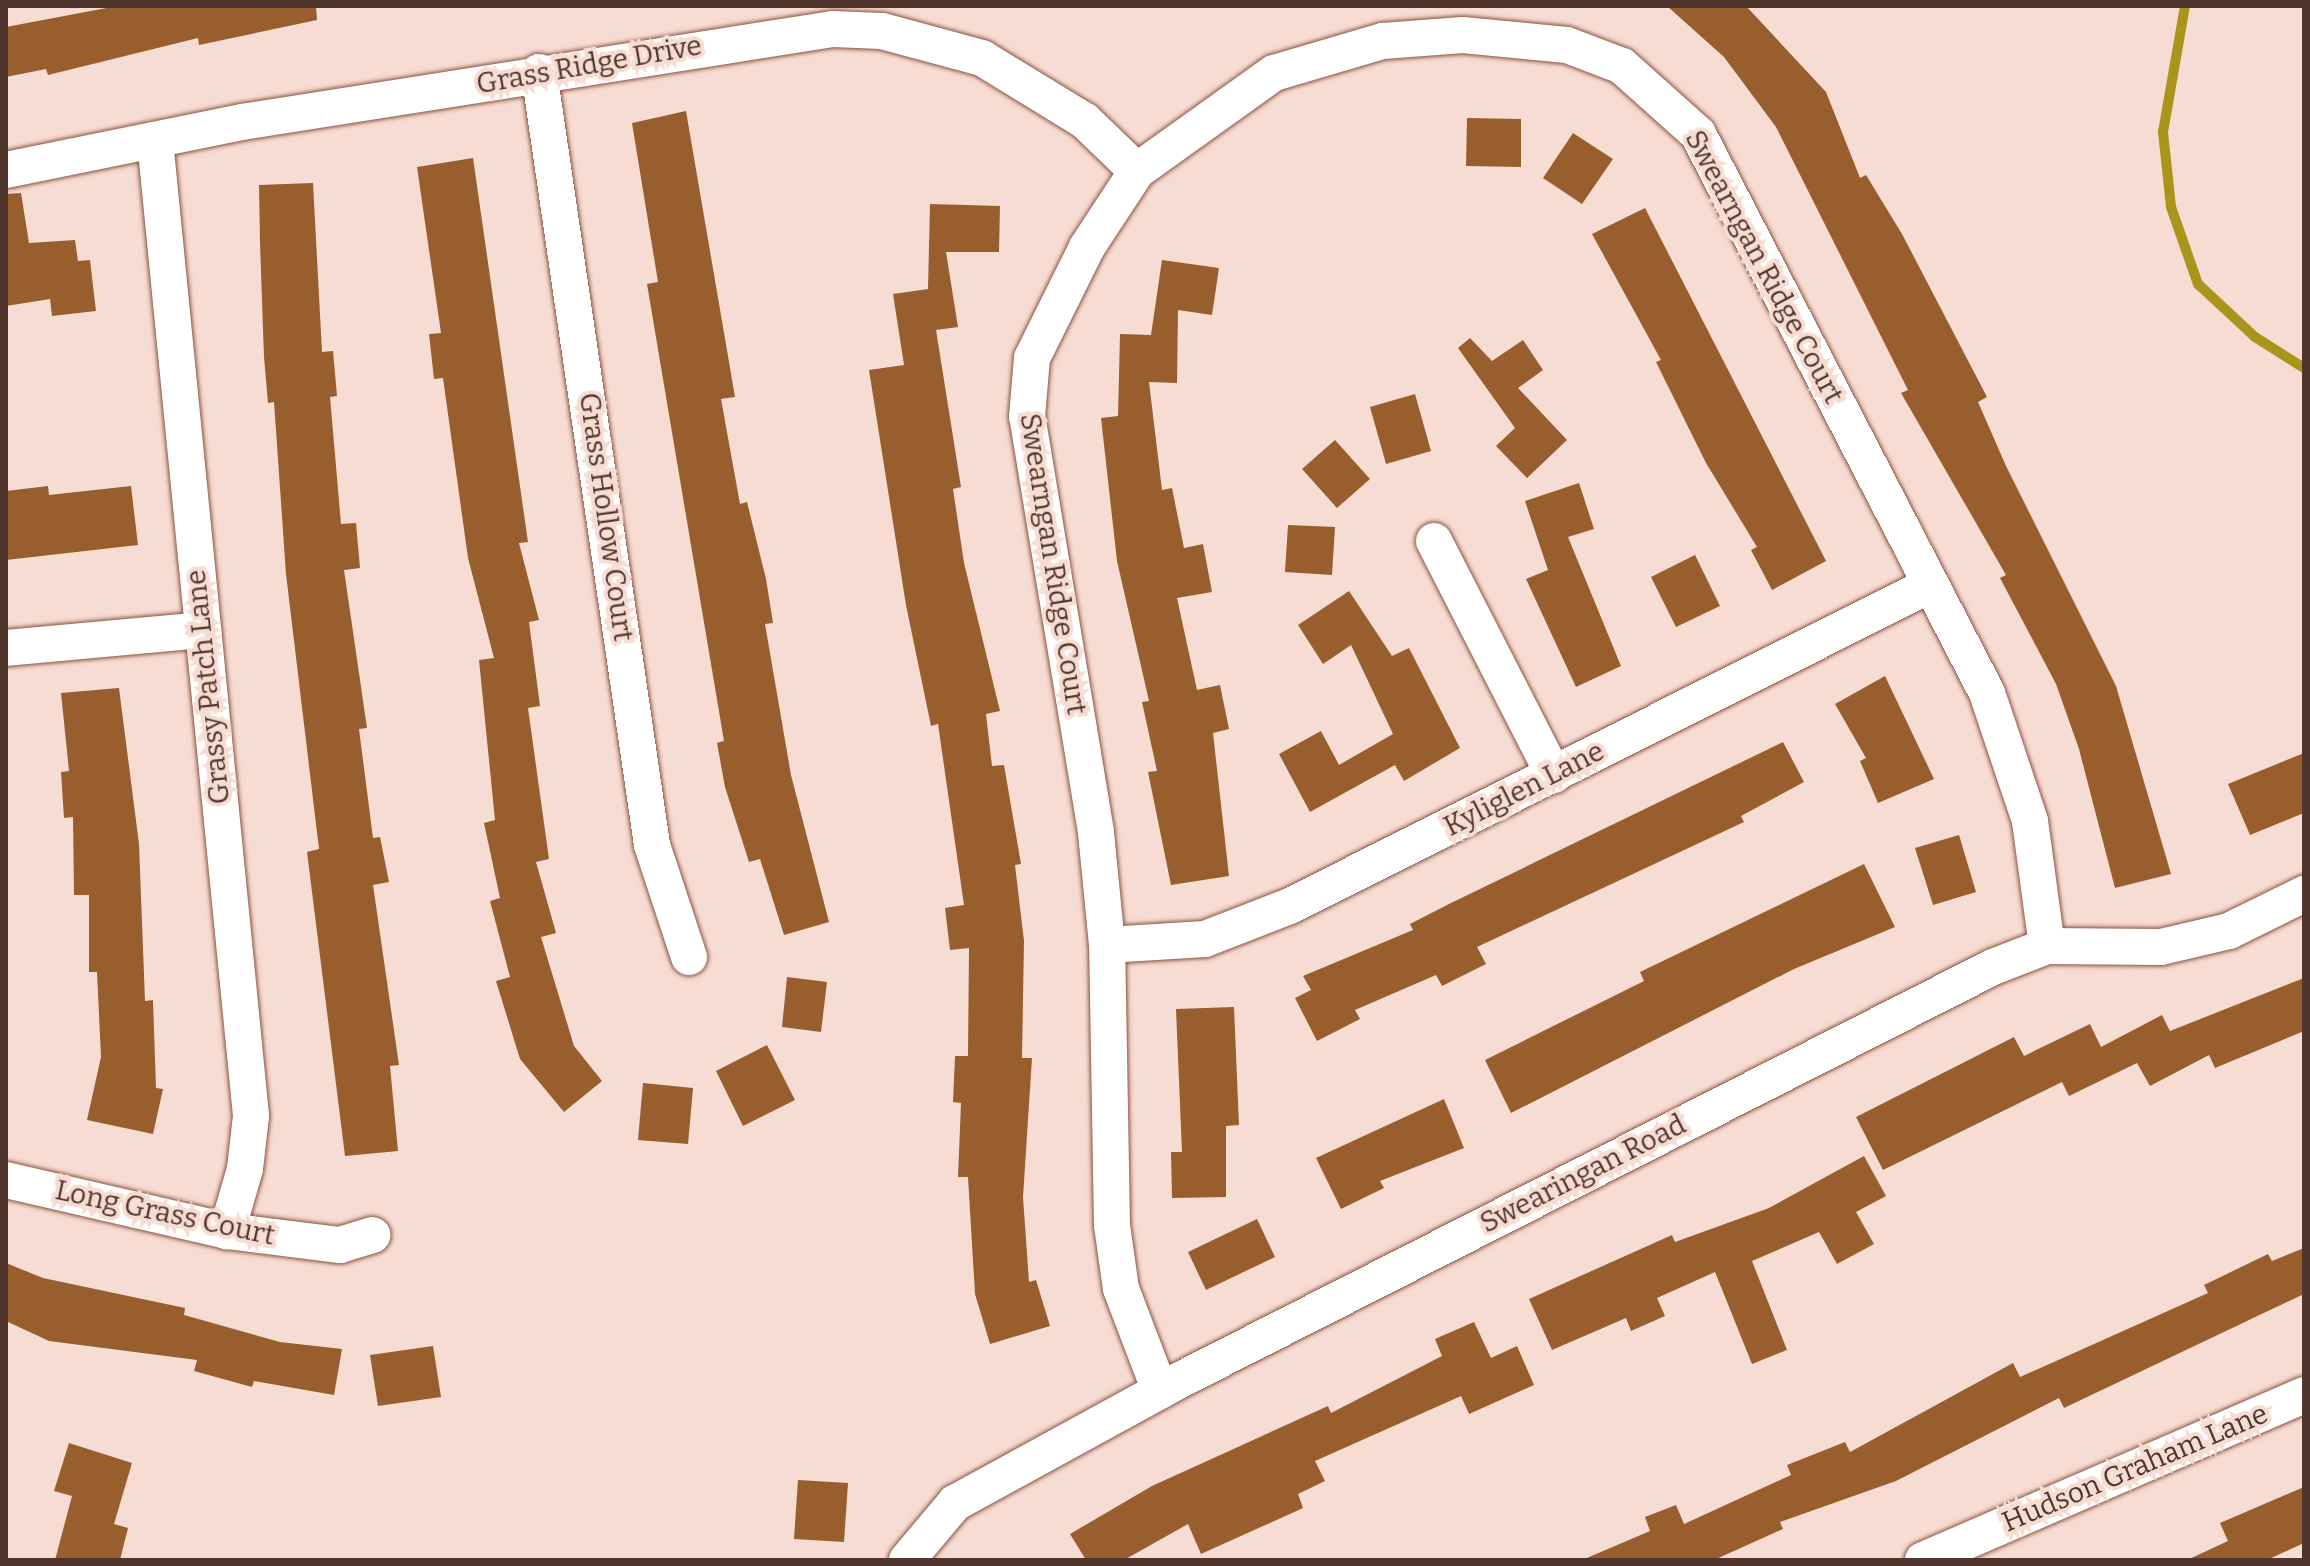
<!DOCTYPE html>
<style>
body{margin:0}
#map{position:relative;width:2310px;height:1566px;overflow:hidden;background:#f7dcd3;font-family:Bitter,serif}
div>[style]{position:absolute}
.stream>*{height:10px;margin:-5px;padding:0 5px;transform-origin:5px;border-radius:5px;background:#a9951b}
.building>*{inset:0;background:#985e2d}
.roads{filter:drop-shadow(0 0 2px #8b523f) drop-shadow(0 0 2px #8b523f)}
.minor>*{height:36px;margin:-18px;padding:0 18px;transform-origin:18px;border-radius:18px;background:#fff}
span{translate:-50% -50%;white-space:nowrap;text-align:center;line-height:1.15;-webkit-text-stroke:8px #f7dcd3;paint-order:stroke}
.street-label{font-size:28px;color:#4f352c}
.frame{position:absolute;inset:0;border:8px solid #4f352c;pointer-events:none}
</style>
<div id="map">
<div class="stream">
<div style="left:2185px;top:6px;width:128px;rotate:99.9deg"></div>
<div style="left:2163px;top:132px;width:75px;rotate:83.9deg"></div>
<div style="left:2171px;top:207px;width:82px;rotate:70.7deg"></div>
<div style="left:2198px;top:284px;width:78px;rotate:42.9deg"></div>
<div style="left:2255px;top:337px;width:58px;rotate:32.3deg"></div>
</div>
<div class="building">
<div style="clip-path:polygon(117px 6px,316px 6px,317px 20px,199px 45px,198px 38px,48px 75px,46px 69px,6px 77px,6px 27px)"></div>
<div style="clip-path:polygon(1667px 6px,1746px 6px,1826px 92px,1860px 178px,1866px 175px,1902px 234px,1987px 397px,1978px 402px,2006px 466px,2116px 686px,2171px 874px,2115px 888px,2079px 749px,2056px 684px,2000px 578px,2006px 575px,1901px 393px,1908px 390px,1776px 127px,1724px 57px)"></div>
<div style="clip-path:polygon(686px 111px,735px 397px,721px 399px,740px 504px,747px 502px,766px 579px,773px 623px,765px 624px,791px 775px,829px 922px,784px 935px,760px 859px,749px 862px,725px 787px,717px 743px,724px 741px,647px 284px,658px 282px,632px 123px)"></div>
<div style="clip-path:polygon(1467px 118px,1521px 119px,1521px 167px,1466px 166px)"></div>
<div style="clip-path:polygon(1573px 133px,1613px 159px,1582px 204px,1543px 178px)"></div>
<div style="clip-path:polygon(473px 158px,528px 542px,519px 543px,539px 620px,529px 622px,540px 706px,528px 708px,549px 859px,536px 862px,556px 933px,541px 937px,574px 1046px,602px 1081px,564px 1112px,520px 1059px,496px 981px,510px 977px,490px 901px,500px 898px,484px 823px,495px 820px,479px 660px,494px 658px,468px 558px,443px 378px,434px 379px,429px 334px,441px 333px,417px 167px)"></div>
<div style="clip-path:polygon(313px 183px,322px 352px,333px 351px,337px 396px,330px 397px,341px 524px,356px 523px,360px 568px,344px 570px,367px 728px,359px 729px,373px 838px,380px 837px,389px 882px,373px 885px,399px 1065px,390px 1066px,398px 1151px,345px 1156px,307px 852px,319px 849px,286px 574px,274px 402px,268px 403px,264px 357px,260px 243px,259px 185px)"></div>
<div style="clip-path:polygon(21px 193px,29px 243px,75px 240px,78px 261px,90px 260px,96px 311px,52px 316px,50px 299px,6px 306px,6px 194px)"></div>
<div style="clip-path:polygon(930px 204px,1000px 206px,999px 252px,946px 252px,958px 327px,936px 330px,961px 487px,953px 489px,964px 563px,1000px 711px,986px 714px,992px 766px,1004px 765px,1021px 864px,1015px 865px,1024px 941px,1022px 1058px,1032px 1058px,1023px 1197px,1029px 1282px,1036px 1280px,1050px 1326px,990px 1344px,975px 1294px,968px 1177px,958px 1177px,961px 1103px,953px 1102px,955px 1056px,968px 1056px,969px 948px,950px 950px,945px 908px,964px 905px,938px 724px,931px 726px,906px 605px,869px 370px,904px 365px,893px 294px,928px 289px)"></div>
<div style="clip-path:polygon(1645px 208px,1826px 561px,1772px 590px,1751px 550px,1757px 547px,1706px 463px,1656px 362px,1661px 360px,1592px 234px)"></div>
<div style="clip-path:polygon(1162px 260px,1219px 268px,1212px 315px,1178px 310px,1177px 383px,1149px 382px,1162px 490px,1172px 488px,1184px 548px,1203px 544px,1212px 592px,1177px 598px,1197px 690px,1220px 685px,1229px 729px,1213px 733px,1229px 876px,1171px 885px,1148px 772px,1157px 771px,1142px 702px,1149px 701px,1117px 561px,1101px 418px,1118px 416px,1120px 334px,1151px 335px)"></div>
<div style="clip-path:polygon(1470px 338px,1492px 361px,1523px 340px,1543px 370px,1518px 388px,1567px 440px,1527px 478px,1496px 446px,1515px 428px,1458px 348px)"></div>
<div style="clip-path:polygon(1415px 394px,1431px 451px,1386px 464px,1370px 407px)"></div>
<div style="clip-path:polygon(1335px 440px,1370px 479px,1337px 508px,1302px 469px)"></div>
<div style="clip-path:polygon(1579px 483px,1594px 529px,1568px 537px,1621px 666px,1576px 687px,1526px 579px,1548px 570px,1525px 501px)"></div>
<div style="clip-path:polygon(48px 486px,49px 495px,131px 486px,138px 545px,6px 560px,6px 491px)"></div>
<div style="clip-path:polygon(1288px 525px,1335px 527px,1332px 575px,1285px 572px)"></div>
<div style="clip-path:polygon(1695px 555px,1720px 606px,1676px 627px,1651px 577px)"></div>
<div style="clip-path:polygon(1349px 591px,1392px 656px,1409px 648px,1460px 748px,1404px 781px,1395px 765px,1310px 812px,1279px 754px,1321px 731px,1339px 765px,1393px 734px,1351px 645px,1323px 664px,1298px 625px)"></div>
<div style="clip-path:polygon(1885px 676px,1934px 779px,1878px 803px,1860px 761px,1866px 758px,1835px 704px)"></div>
<div style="clip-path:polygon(119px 688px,139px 844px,145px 1001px,153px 1000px,156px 1088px,163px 1089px,153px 1134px,87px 1120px,101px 1057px,97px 972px,89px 972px,89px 895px,74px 895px,73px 817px,64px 818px,61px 772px,69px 771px,61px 693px)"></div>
<div style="clip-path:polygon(1783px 742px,1804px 782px,1741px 816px,1744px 822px,1477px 947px,1486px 964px,1442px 986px,1436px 975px,1355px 1010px,1360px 1019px,1317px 1041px,1295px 998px,1311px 990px,1303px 976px,1413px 930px,1410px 924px,1451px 903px)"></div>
<div style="clip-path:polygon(2304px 753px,2304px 813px,2250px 835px,2228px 784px)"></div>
<div style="clip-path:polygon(1959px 835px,1976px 892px,1933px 905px,1915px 848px)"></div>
<div style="clip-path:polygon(1864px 864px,1895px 927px,1794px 969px,1511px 1113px,1485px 1060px,1644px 981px,1640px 972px)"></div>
<div style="clip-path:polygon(787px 977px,827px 982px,821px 1032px,782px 1027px)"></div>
<div style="clip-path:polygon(2304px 978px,2304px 1031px,2215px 1068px,2209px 1055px,2150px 1086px,2137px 1063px,2069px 1096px,2062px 1082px,1883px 1170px,1856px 1117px,2014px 1037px,2024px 1056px,2090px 1024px,2101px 1047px,2162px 1015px,2170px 1031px)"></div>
<div style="clip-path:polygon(1234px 1007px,1239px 1125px,1226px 1126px,1226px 1197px,1172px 1198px,1171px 1152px,1182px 1152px,1176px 1009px)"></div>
<div style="clip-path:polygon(767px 1045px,795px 1100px,743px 1126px,716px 1071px)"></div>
<div style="clip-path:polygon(643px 1083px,693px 1088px,688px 1144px,638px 1140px)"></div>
<div style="clip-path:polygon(1444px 1099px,1464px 1148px,1380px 1181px,1384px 1188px,1341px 1209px,1316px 1158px)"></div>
<div style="clip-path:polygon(1864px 1156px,1886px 1196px,1856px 1212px,1874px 1244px,1837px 1264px,1819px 1232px,1752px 1261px,1787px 1350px,1752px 1364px,1715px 1272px,1657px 1298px,1665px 1316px,1631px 1331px,1626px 1318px,1552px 1350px,1529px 1299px,1672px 1235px,1675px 1242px,1769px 1208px)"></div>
<div style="clip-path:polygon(1257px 1219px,1275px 1257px,1206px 1290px,1188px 1252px)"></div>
<div style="clip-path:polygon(2304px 1248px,2304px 1294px,2064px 1408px,2059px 1398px,1896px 1481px,1780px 1522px,1783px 1529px,1714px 1560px,1582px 1560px,1650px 1531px,1645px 1517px,1676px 1505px,1684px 1524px,1791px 1475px,1787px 1465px,1845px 1442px,1850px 1452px,2013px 1363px,2020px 1377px,2208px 1293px,2204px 1285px,2268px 1254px,2272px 1261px)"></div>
<div style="clip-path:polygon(6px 1263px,43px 1278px,185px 1308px,184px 1315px,280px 1342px,342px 1349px,334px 1395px,254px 1381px,252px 1387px,194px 1371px,197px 1360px,49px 1341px,6px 1321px)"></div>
<div style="clip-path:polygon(1474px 1322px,1491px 1358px,1517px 1346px,1534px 1385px,1469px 1414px,1461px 1396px,1315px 1461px,1325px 1481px,1298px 1494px,1303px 1508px,1201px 1554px,1188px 1524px,1124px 1560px,1086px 1560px,1070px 1534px,1152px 1486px,1328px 1406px,1331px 1413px,1442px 1356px,1435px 1339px)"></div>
<div style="clip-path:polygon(433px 1346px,441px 1397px,378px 1406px,370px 1355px)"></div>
<div style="clip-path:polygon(69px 1443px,132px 1463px,114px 1524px,128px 1528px,120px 1560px,55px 1560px,72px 1496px,54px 1491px)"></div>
<div style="clip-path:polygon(798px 1480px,848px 1483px,844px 1542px,794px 1539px)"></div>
<div style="clip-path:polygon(2304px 1487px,2304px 1543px,2267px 1560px,2187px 1560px,2228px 1541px,2220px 1523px)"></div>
</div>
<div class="roads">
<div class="minor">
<div style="left:539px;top:72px;width:781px;rotate:81.68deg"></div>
<div style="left:652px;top:845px;width:118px;rotate:71.7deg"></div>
<div style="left:155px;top:140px;width:981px;rotate:84.38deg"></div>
<div style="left:251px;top:1116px;width:53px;rotate:96.5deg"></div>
<div style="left:245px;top:1169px;width:65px;rotate:106.2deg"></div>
<div style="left:6px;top:170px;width:241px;rotate:-11.5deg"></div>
<div style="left:242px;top:122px;width:598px;rotate:-8.94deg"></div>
<div style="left:833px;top:29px;width:49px;rotate:2.3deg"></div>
<div style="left:882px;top:31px;width:104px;rotate:15.1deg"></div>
<div style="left:982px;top:58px;width:121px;rotate:31.5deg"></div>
<div style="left:1085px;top:121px;width:72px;rotate:43.9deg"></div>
<div style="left:1434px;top:541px;width:263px;rotate:62.9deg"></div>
<div style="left:6px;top:648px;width:198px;rotate:-5.2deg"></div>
<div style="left:1107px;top:945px;width:98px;rotate:-3.5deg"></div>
<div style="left:1205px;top:939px;width:91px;rotate:-21.2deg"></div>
<div style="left:1290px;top:906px;width:714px;rotate:-26.64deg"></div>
<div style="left:6px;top:1180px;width:227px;rotate:13deg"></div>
<div style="left:227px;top:1231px;width:114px;rotate:7.1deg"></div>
<div style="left:340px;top:1245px;width:34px;rotate:-17deg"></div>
<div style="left:1160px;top:1391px;width:109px;rotate:-110.9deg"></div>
<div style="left:1121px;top:1289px;width:65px;rotate:-98deg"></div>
<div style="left:1112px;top:1225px;width:280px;rotate:-91deg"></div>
<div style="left:1107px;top:945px;width:114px;rotate:-95.6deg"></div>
<div style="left:1096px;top:832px;width:421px;rotate:-99.4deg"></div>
<div style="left:1027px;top:417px;width:59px;rotate:-85.2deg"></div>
<div style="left:1032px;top:358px;width:124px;rotate:-63.6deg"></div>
<div style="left:1087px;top:247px;width:91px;rotate:-56.7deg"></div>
<div style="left:1137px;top:171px;width:168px;rotate:-35.6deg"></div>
<div style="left:1274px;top:73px;width:114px;rotate:-16.4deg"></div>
<div style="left:1383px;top:41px;width:80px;rotate:-4.3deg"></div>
<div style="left:1463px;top:35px;width:104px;rotate:5.5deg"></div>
<div style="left:1567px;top:45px;width:59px;rotate:20.9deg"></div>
<div style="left:1622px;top:66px;width:102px;rotate:41.8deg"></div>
<div style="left:1698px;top:134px;width:629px;rotate:62.66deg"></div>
<div style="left:1987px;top:693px;width:135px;rotate:71.4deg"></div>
<div style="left:2030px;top:821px;width:126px;rotate:82.3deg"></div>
<div style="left:907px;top:1560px;width:75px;rotate:-49.9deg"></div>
<div style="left:955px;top:1503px;width:252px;rotate:-28.7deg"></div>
<div style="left:1176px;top:1382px;width:916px;rotate:-26.93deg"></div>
<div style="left:1993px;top:967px;width:58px;rotate:-21.3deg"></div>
<div style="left:2047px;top:946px;width:114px;rotate:0.5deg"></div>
<div style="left:2161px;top:947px;width:70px;rotate:-13.2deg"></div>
<div style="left:2229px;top:931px;width:84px;rotate:-26.3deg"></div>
<div style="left:1923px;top:1560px;width:415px;rotate:-23.4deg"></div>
</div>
</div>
<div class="street-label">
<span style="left:589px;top:65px;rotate:-10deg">Grass Ridge Drive</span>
<span style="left:1764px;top:267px;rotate:62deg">Swearngan Ridge Court</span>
<span style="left:606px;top:517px;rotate:82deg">Grass Hollow Court</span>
<span style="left:1053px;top:564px;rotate:81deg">Swearngan Ridge Court</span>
<span style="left:208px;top:687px;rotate:-96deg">Grassy Patch Lane</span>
<span style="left:1524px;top:789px;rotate:-27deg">Kyliglen Lane</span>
<span style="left:1583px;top:1174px;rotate:-27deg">Swearingan Road</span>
<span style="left:165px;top:1213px;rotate:12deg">Long Grass Court</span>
<span style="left:2135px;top:1468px;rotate:-23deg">Hudson Graham Lane</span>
</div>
<div class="frame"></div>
</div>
